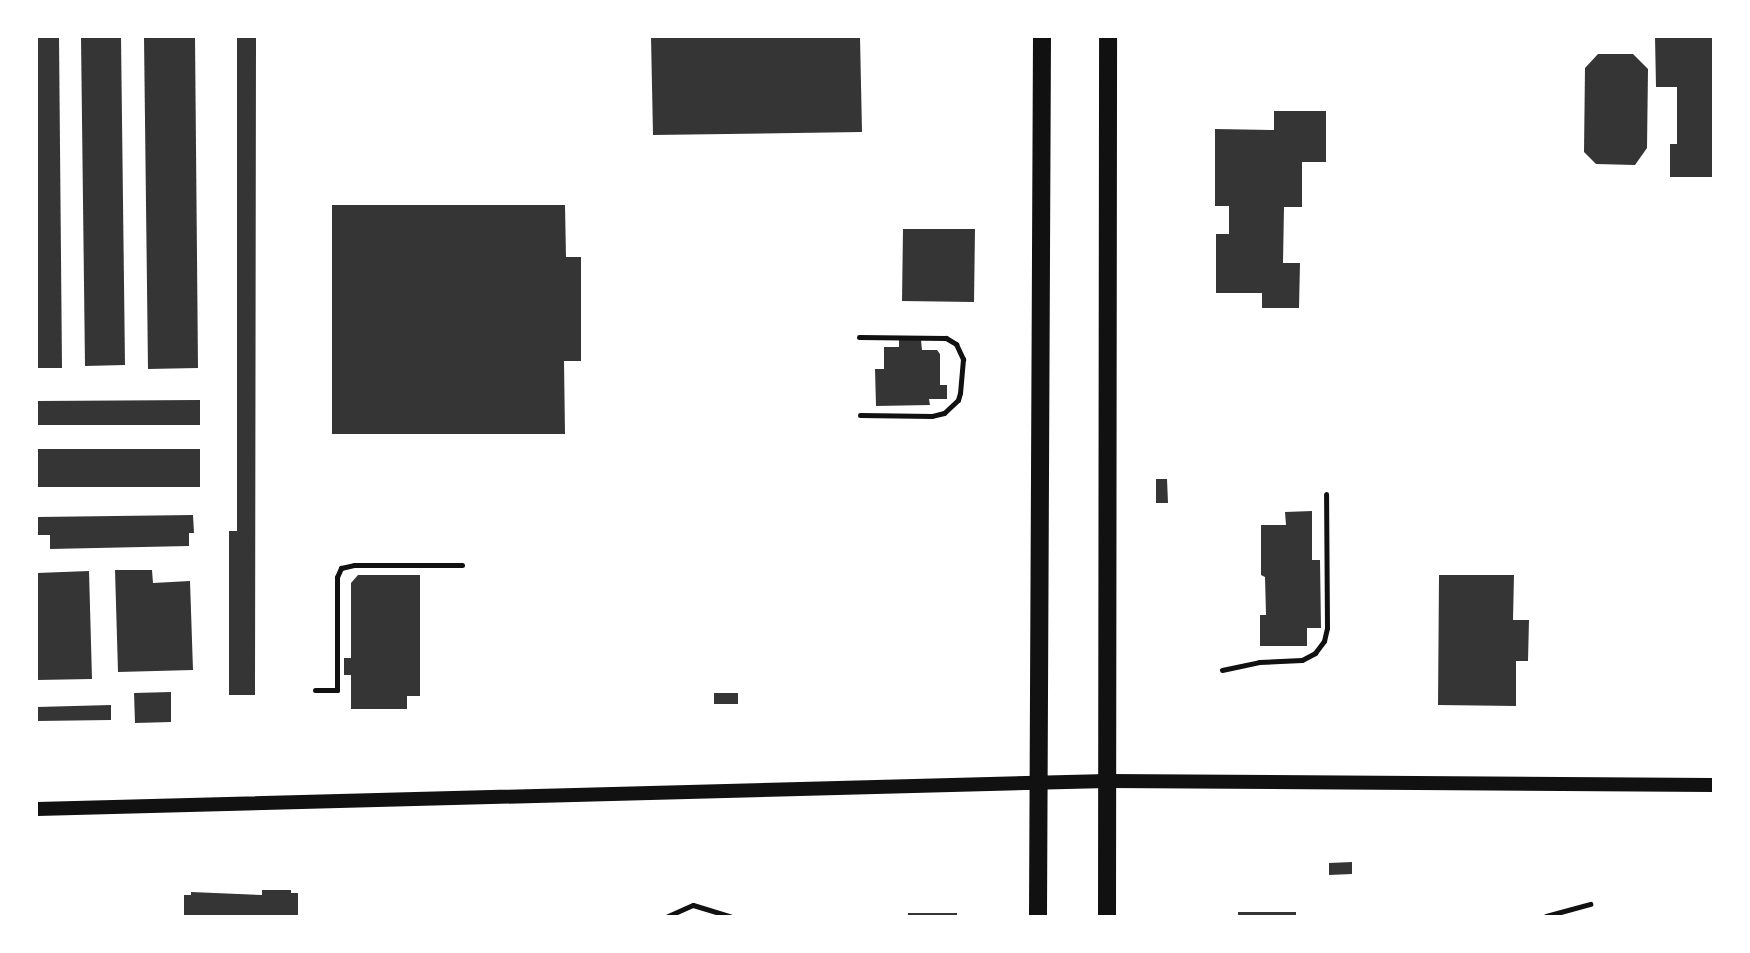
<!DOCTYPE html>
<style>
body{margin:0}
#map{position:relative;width:1750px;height:953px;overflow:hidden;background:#fff;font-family:"Golos Text",sans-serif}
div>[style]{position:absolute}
.building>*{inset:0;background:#353535}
.service>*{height:5px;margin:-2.5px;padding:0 2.5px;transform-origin:2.5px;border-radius:2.5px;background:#111}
.secondary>*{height:14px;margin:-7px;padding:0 7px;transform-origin:7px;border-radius:7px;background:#111}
.primary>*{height:18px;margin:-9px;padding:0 9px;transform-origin:9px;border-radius:9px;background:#111}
span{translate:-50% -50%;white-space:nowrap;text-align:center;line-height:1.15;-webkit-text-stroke:7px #fff;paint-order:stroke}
.frame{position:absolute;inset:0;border:38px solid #fff;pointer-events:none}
</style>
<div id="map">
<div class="building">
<div style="clip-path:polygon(37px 37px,59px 37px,62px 368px,37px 368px)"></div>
<div style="clip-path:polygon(81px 37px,121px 37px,125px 365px,85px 366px)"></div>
<div style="clip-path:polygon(144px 37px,195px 37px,198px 368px,148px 369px)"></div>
<div style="clip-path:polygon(237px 37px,256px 37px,255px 695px,229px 695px,229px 531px,237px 531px)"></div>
<div style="clip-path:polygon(651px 37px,860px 37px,862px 132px,653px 135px)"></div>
<div style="clip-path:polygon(1655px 37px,1713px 37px,1713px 177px,1670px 177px,1670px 144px,1677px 144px,1677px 87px,1656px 87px)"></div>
<div style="clip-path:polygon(1598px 54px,1633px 54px,1648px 69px,1647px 148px,1635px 165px,1596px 164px,1584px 152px,1585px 68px)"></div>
<div style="clip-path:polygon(1274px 111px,1326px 111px,1326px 162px,1302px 162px,1302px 207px,1284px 207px,1283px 263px,1300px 263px,1299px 308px,1262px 308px,1262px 293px,1216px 293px,1216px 234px,1229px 234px,1229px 206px,1215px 206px,1215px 129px,1274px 130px)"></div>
<div style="clip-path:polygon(332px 205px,565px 205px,566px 257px,581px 257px,581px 361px,564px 361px,565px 434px,332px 434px)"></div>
<div style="clip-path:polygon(903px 229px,975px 229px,974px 302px,902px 301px)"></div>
<div style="clip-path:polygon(899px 340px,921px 340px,922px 350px,937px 350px,940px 354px,940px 385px,947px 385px,947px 399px,929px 399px,930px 405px,876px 406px,875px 369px,884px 369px,884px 347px,899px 347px)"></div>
<div style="clip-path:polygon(200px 400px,200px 425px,37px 425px,37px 401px)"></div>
<div style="clip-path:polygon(37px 449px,200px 449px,200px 487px,37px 487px)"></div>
<div style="clip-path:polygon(1156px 479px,1167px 479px,1168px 503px,1156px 503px)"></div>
<div style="clip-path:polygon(1312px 511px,1312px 560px,1320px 560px,1321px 628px,1307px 628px,1307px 646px,1260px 646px,1260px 615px,1266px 615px,1265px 577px,1261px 575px,1261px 525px,1286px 525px,1285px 512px)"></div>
<div style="clip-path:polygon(193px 515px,194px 533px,189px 533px,189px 546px,50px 549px,50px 535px,37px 535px,37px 517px)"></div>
<div style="clip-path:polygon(115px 570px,152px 570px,153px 583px,190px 581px,193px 670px,118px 672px)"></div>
<div style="clip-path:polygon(89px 571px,92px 679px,37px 680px,37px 573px)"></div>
<div style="clip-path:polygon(358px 575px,420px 575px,420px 696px,407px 696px,407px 709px,351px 709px,351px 675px,344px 675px,344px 658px,351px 658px,351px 583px)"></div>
<div style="clip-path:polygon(1439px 575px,1514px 575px,1513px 620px,1529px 620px,1528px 661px,1516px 661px,1516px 706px,1438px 705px)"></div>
<div style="clip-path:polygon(171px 692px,171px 722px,135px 723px,134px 693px)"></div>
<div style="clip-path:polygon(714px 693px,738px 693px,738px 704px,714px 704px)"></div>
<div style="clip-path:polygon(111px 705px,111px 720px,37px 721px,37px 707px)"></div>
<div style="clip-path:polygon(1352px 862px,1352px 874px,1329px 875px,1329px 863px)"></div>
<div style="clip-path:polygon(262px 890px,291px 890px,291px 893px,298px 893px,298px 916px,184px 916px,184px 895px,191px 895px,191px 892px,262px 895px)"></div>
<div style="clip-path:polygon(1238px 912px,1296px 912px,1296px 916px,1238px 916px)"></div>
<div style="clip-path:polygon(908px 913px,957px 913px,957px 916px,908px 916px)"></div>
</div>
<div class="service">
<div style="left:859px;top:337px;width:87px;rotate:0.7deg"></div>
<div style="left:946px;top:338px;width:12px;rotate:31deg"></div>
<div style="left:956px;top:344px;width:17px;rotate:65deg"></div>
<div style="left:963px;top:359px;width:34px;rotate:95deg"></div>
<div style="left:960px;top:393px;width:7px;rotate:106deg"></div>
<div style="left:958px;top:400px;width:19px;rotate:137deg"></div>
<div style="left:944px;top:413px;width:12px;rotate:166deg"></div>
<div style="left:932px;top:416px;width:72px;rotate:-179.2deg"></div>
<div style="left:1222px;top:670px;width:38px;rotate:-12deg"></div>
<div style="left:1259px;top:662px;width:43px;rotate:-2.7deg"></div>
<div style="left:1302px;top:660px;width:15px;rotate:-28deg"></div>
<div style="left:1315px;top:653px;width:15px;rotate:-53deg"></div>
<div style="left:1324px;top:641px;width:13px;rotate:-77deg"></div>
<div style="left:1327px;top:628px;width:134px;rotate:-90.4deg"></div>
<div style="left:315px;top:690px;width:22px"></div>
<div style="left:337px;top:690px;width:113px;rotate:-90deg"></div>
<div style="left:337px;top:577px;width:10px;rotate:-66deg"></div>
<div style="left:341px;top:568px;width:13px;rotate:-13deg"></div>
<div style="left:354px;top:565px;width:108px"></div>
<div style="left:668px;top:916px;width:27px;rotate:-24deg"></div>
<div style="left:693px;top:905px;width:39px;rotate:17deg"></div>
<div style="left:1546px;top:916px;width:46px;rotate:-15.3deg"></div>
</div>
<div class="secondary">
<div style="left:37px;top:809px;width:1071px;rotate:-1.5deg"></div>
<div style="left:1108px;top:781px;width:605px;rotate:0.38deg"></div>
</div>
<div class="primary">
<div style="left:1038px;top:916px;width:879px;rotate:-89.74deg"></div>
<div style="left:1107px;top:916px;width:879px;rotate:-89.93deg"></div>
</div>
<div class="frame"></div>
</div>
